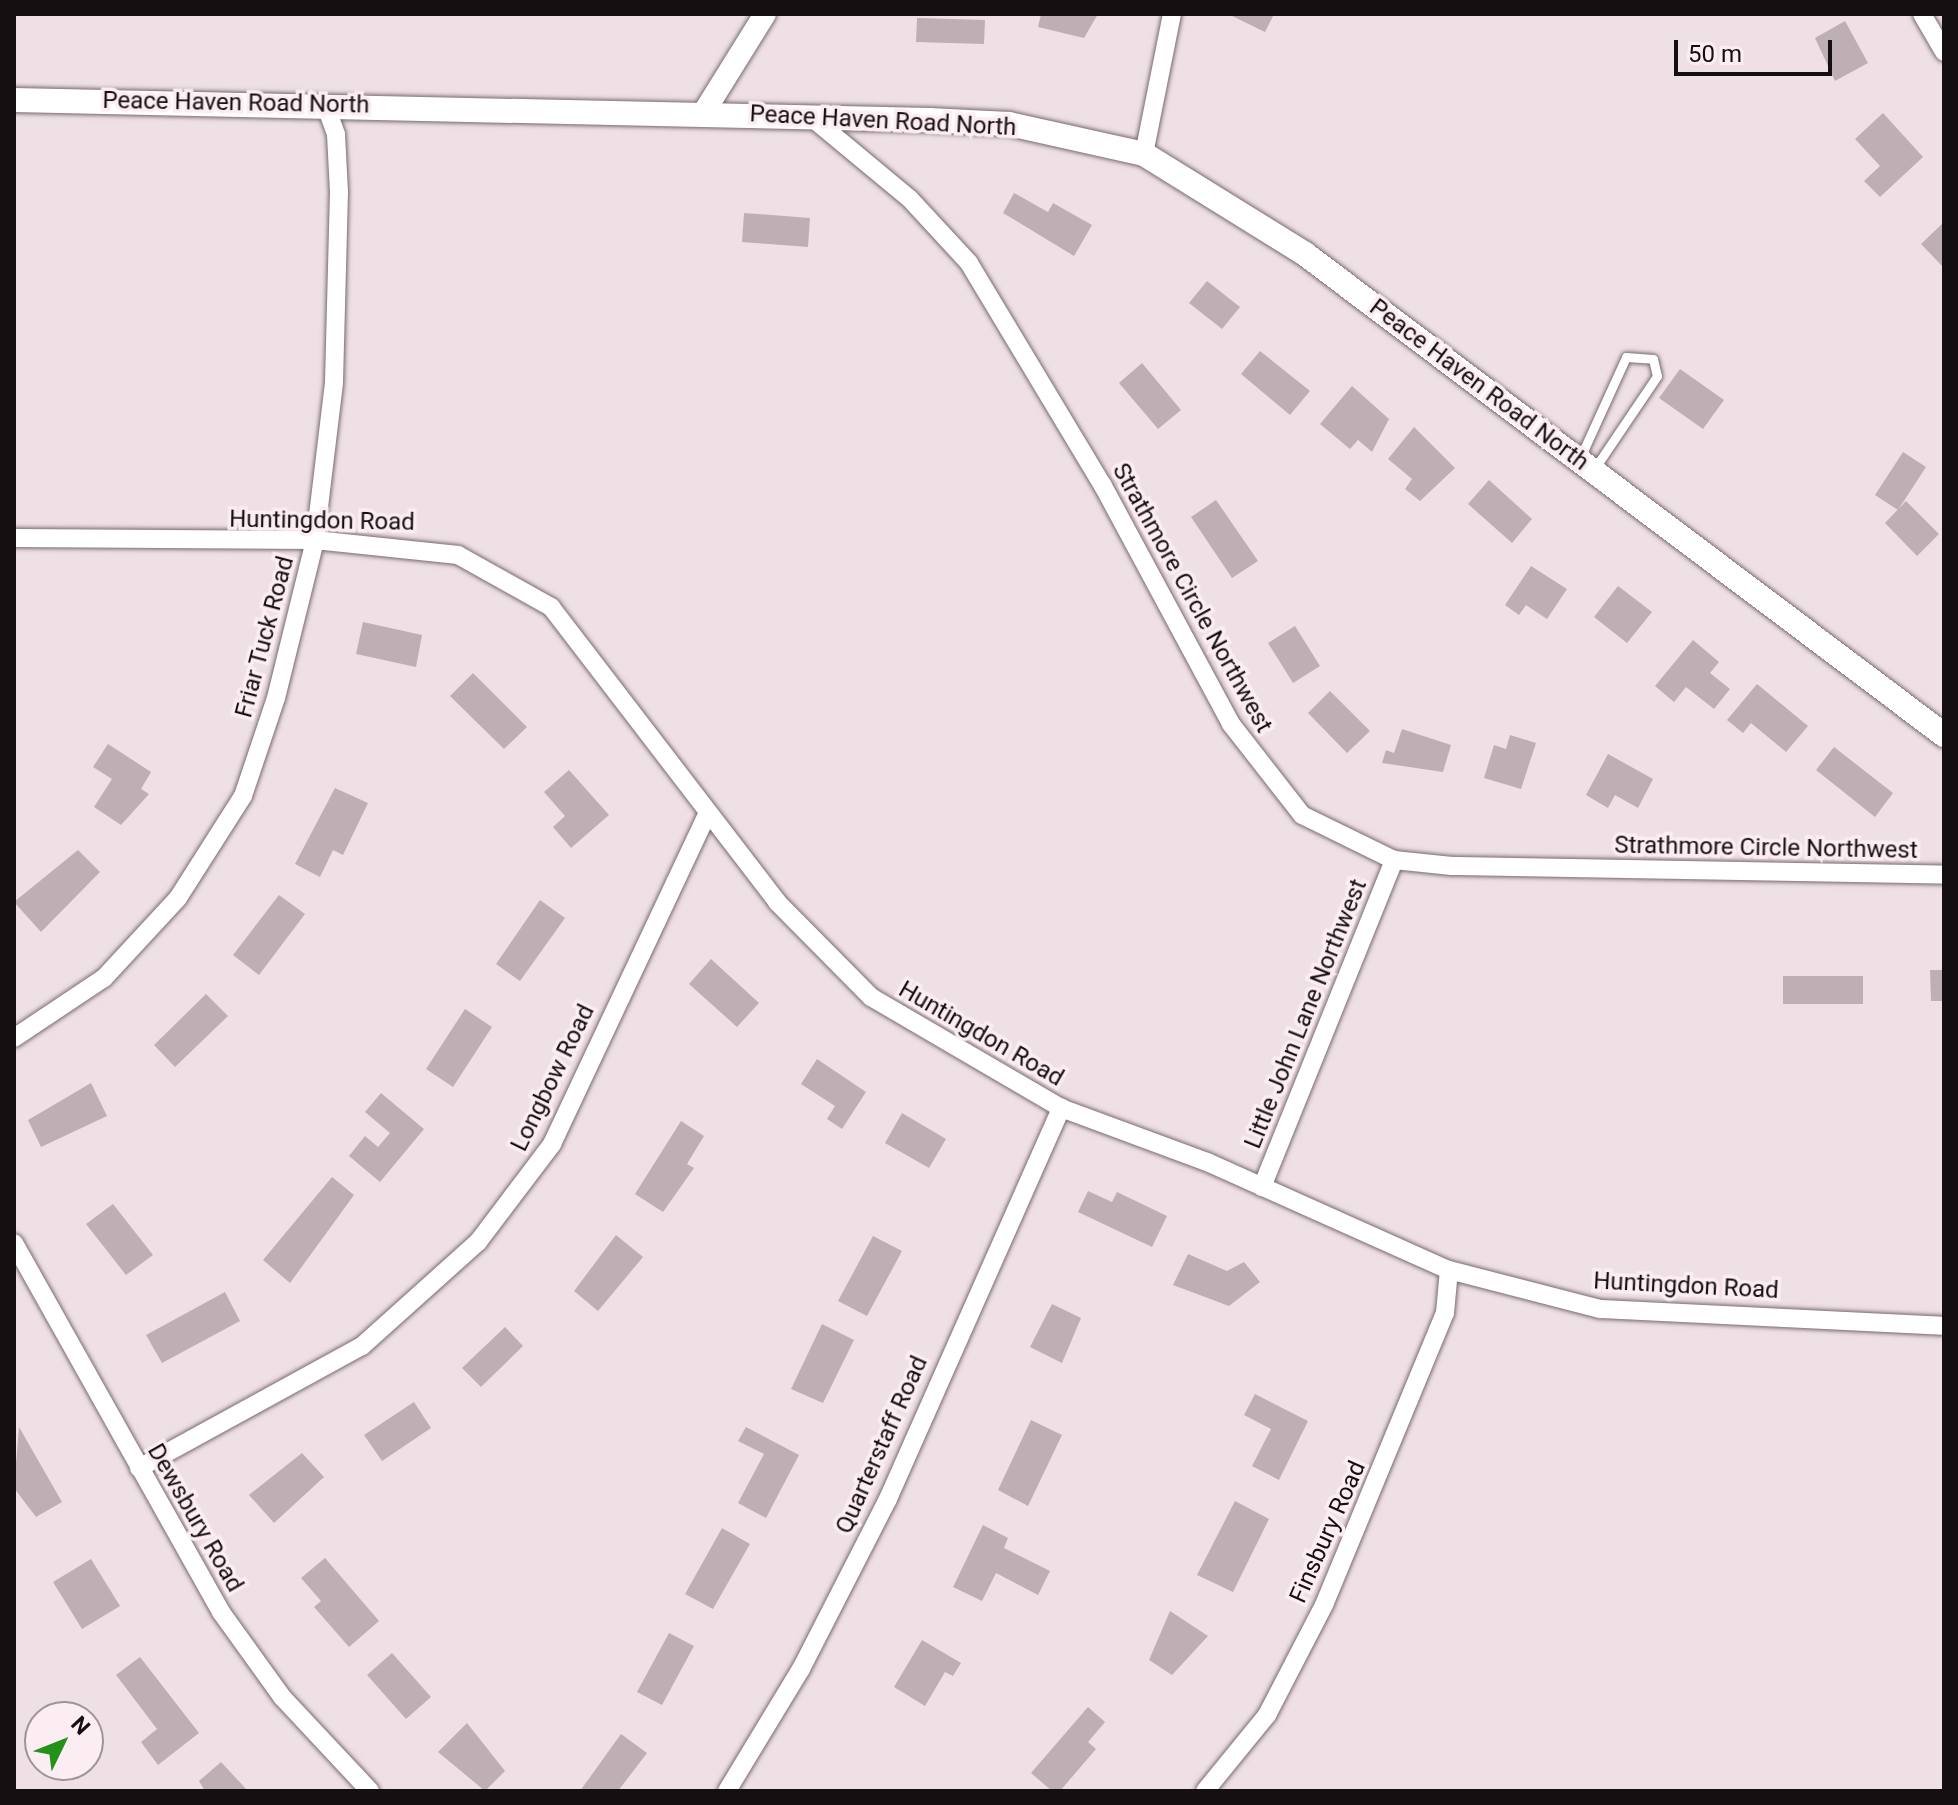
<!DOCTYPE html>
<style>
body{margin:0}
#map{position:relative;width:1958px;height:1805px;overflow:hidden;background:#efe0e5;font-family:Roboto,sans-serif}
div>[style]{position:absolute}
.building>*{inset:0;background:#beafb4}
.roads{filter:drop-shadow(0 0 2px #786b70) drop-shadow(0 0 2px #786b70)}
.service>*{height:9px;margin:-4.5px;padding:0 4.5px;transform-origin:4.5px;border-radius:4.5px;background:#fff}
.minor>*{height:18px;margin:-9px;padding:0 9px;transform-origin:9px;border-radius:9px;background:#fff}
.tertiary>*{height:22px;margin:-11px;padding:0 11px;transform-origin:11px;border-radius:11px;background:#fff}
.secondary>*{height:24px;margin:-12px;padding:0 12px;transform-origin:12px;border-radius:12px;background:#fff}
span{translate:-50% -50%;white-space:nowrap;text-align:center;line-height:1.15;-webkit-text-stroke:7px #fcedf2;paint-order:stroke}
.street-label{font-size:24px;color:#140f10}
.frame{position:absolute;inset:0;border:16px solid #140f10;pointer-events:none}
.north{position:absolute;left:24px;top:1701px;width:80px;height:80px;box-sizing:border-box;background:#fcedf2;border:2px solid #9f9498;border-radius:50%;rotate:47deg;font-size:22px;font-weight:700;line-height:32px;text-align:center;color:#140f10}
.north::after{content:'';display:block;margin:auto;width:28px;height:36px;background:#23921b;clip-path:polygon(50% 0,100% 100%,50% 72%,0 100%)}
.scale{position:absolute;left:1674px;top:40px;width:158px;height:36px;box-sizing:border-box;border:4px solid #140f10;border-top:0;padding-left:10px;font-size:24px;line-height:28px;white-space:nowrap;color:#140f10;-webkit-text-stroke:6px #fcedf2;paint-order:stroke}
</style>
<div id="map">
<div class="building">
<div style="clip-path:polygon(1041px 14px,1098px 14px,1084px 38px,1038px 27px)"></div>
<div style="clip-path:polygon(1228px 14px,1274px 14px,1265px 32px)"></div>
<div style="clip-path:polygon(917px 18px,985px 20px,984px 44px,916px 42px)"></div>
<div style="clip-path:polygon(1845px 21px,1868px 63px,1835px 81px,1815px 38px)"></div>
<div style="clip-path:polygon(1883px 113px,1923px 157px,1880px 197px,1864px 181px,1880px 166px,1855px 139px)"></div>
<div style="clip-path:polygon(1014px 193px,1048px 212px,1053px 203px,1092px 225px,1074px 256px,1003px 213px)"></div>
<div style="clip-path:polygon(744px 213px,810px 218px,808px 247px,742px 242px)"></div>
<div style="clip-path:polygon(1944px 222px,1944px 268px,1921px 244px)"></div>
<div style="clip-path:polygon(1207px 281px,1240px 307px,1222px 329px,1189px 303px)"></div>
<div style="clip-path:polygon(1260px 351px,1310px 391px,1290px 415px,1241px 374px)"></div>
<div style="clip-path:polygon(1142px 363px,1181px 410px,1158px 429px,1119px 383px)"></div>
<div style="clip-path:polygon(1680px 369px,1724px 400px,1703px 429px,1659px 398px)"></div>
<div style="clip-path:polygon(1352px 386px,1389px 419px,1372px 452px,1358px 440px,1350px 449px,1320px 424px)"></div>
<div style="clip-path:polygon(1414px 427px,1455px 468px,1420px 501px,1405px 489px,1412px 479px,1388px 459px)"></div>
<div style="clip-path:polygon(1903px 452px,1926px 467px,1898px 510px,1875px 495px)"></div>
<div style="clip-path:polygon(1489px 480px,1532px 519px,1512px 543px,1468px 504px)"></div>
<div style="clip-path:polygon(1216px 500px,1258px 561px,1232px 578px,1191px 517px)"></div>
<div style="clip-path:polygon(1906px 501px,1939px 534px,1917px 556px,1885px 523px)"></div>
<div style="clip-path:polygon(1531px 566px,1567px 589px,1547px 619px,1526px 605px,1519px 615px,1505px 605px)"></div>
<div style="clip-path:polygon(1618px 586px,1652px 612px,1627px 643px,1594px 617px)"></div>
<div style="clip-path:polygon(363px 622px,422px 635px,416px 667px,356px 654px)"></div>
<div style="clip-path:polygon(1295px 626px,1320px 666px,1293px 683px,1268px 643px)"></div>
<div style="clip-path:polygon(1693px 640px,1719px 662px,1710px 673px,1730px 689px,1714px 709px,1686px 687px,1674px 702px,1655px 686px)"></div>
<div style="clip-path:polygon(473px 673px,527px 727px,504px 749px,450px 696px)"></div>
<div style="clip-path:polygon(1757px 684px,1808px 726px,1786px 752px,1751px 723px,1743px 733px,1727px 720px)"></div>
<div style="clip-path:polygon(1330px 691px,1370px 731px,1347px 753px,1308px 713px)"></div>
<div style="clip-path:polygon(1402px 729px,1451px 745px,1443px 772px,1382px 763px,1386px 750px,1394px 753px)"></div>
<div style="clip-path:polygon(1510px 735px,1536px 743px,1521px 789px,1484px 778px,1494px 745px,1506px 749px)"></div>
<div style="clip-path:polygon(108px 744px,151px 772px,141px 789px,149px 794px,121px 825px,94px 807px,112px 779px,93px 767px)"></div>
<div style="clip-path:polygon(1834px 747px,1893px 793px,1875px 817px,1816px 770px)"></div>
<div style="clip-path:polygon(1608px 754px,1653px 779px,1638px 808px,1615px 795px,1608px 808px,1586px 795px)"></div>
<div style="clip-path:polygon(569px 770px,609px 815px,571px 848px,553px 827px,565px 816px,544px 792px)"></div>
<div style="clip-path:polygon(335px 788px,368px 803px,343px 855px,333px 850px,320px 877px,295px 864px)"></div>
<div style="clip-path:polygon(78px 850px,100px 872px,41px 932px,14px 902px)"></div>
<div style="clip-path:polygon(279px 895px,305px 914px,259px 975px,233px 955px)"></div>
<div style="clip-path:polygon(540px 900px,565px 918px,520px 981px,496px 964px)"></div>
<div style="clip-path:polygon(711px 959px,759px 1003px,737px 1027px,689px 984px)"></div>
<div style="clip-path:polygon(1930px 970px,1944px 970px,1944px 1001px,1931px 1001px)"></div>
<div style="clip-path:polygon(1783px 976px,1863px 976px,1863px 1004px,1783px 1004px)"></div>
<div style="clip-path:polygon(206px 994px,228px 1016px,175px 1067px,154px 1045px)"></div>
<div style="clip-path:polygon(465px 1009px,492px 1027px,453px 1087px,426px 1069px)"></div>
<div style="clip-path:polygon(817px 1059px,866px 1092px,842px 1129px,827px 1119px,835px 1106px,801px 1084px)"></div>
<div style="clip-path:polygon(91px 1083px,107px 1116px,41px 1147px,28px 1120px)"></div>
<div style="clip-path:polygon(381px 1093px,424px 1129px,380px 1182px,349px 1156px,365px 1136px,378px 1147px,390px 1133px,365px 1112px)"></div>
<div style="clip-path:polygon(902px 1113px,946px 1139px,929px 1168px,885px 1143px)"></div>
<div style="clip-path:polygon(681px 1121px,704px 1136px,687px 1164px,694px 1168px,663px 1212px,635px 1194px)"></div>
<div style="clip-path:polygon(332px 1177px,354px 1195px,290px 1283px,263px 1260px)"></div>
<div style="clip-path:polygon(1088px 1191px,1112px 1202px,1117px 1192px,1167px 1216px,1152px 1247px,1078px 1212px)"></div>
<div style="clip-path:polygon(113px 1204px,153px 1255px,126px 1275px,86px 1224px)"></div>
<div style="clip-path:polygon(616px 1235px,643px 1257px,598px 1311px,574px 1291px)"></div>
<div style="clip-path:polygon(873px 1236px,902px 1251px,867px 1316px,838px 1301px)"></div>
<div style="clip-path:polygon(1188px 1254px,1227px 1271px,1244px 1262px,1260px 1282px,1229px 1306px,1173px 1285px)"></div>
<div style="clip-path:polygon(225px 1292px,240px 1321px,162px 1363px,146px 1335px)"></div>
<div style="clip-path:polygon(1052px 1304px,1081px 1318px,1062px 1363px,1030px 1347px)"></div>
<div style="clip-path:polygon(822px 1324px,854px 1340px,823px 1403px,791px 1389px)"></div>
<div style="clip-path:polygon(505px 1327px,523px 1346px,481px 1387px,462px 1368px)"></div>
<div style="clip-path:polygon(1255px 1394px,1308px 1421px,1279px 1480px,1252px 1466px,1271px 1429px,1244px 1415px)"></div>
<div style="clip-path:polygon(414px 1402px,431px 1428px,382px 1461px,364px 1435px)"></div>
<div style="clip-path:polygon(1031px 1420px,1062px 1435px,1028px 1506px,998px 1490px)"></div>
<div style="clip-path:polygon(19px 1427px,62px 1502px,36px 1517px,14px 1488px)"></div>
<div style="clip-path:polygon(746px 1427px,799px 1455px,766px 1518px,738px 1503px,764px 1454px,738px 1441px)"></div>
<div style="clip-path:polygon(302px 1453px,324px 1477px,274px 1523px,249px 1495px)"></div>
<div style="clip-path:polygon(1235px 1501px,1269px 1519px,1233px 1592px,1197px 1575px)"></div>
<div style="clip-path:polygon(983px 1525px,1008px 1538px,1004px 1548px,1050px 1571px,1038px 1595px,996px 1573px,982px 1601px,953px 1587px)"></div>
<div style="clip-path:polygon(722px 1528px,750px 1544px,713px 1609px,685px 1594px)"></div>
<div style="clip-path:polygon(325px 1558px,379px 1621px,349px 1647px,314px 1607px,321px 1601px,301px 1578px)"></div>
<div style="clip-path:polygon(91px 1559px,120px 1606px,82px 1629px,53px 1582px)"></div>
<div style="clip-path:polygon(1170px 1611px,1208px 1636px,1172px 1675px,1149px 1660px)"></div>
<div style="clip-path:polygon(669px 1633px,694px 1646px,662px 1705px,637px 1692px)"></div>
<div style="clip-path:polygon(922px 1640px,961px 1663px,953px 1676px,945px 1672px,925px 1706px,894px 1687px)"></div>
<div style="clip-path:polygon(392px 1653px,431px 1697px,406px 1719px,367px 1675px)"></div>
<div style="clip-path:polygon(140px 1657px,199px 1733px,158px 1765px,141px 1742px,157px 1729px,116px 1675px)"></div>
<div style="clip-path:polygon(1088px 1707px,1105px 1722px,1088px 1742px,1096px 1749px,1060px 1791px,1052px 1791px,1031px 1773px)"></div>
<div style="clip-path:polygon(467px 1723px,505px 1771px,485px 1791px,438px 1752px)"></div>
<div style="clip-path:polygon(621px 1734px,647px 1753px,618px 1791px,580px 1791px)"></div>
<div style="clip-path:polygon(221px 1762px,248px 1791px,205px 1791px,199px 1781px)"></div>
</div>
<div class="roads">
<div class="service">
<div style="left:1580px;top:458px;width:111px;rotate:-65.5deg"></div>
<div style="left:1626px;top:357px;width:27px;rotate:4deg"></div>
<div style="left:1653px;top:359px;width:17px;rotate:77deg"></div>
<div style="left:1657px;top:376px;width:115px;rotate:124deg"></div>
</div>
<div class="minor">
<div style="left:1922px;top:14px;width:44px;rotate:59.9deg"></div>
<div style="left:816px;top:121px;width:122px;rotate:39.7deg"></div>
<div style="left:910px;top:199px;width:87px;rotate:47.3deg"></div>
<div style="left:969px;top:263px;width:260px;rotate:59deg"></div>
<div style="left:1103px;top:486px;width:270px;rotate:61.7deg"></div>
<div style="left:1231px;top:724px;width:115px;rotate:52deg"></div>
<div style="left:1302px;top:815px;width:102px;rotate:26.1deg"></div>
<div style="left:1394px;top:860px;width:58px;rotate:5.9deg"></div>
<div style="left:1452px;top:866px;width:492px;rotate:1deg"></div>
<div style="left:1144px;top:154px;width:143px;rotate:-78.7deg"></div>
<div style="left:14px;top:538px;width:301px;rotate:0.4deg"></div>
<div style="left:315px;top:540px;width:144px;rotate:6deg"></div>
<div style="left:458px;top:555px;width:107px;rotate:29.2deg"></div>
<div style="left:551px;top:607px;width:372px;rotate:52.5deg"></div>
<div style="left:777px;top:902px;width:134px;rotate:45.3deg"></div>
<div style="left:871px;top:997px;width:220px;rotate:30.3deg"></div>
<div style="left:1061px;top:1108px;width:156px;rotate:20.3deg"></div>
<div style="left:1207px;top:1162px;width:265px;rotate:24.1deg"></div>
<div style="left:1449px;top:1270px;width:156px;rotate:14.5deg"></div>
<div style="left:1600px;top:1309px;width:344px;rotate:2.8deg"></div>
<div style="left:14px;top:1038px;width:108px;rotate:-33.7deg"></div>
<div style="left:104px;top:978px;width:109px;rotate:-47.2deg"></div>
<div style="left:178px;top:898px;width:121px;rotate:-57.5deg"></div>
<div style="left:243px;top:796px;width:103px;rotate:-71.4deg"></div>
<div style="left:276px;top:698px;width:163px;rotate:-76.1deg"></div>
<div style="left:315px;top:540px;width:159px;rotate:-83.1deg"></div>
<div style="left:334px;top:382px;width:190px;rotate:-88.5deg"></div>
<div style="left:339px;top:192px;width:58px;rotate:-93deg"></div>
<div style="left:336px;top:134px;width:32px;rotate:-110deg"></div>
<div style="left:1262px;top:1187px;width:353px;rotate:-68deg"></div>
<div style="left:14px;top:1243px;width:423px;rotate:60.7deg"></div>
<div style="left:221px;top:1612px;width:105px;rotate:54.3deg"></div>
<div style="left:282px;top:1697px;width:129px;rotate:46.9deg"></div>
<div style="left:139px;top:1468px;width:254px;rotate:-28.7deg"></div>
<div style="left:362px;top:1346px;width:156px;rotate:-41.9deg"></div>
<div style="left:478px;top:1242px;width:123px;rotate:-52.9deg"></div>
<div style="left:552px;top:1144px;width:364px;rotate:-64.8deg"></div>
<div style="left:727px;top:1791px;width:143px;rotate:-58.8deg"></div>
<div style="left:801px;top:1669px;width:191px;rotate:-62.9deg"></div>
<div style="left:888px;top:1499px;width:428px;rotate:-66.1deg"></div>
<div style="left:1205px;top:1791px;width:98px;rotate:-50.8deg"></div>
<div style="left:1267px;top:1715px;width:124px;rotate:-62.6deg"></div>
<div style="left:1324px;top:1605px;width:316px;rotate:-67.5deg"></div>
<div style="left:1445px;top:1313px;width:43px;rotate:-84.7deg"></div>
</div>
<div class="tertiary">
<div style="left:704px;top:112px;width:115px;rotate:-58.1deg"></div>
</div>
<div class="secondary">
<div style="left:14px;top:100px;width:915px;rotate:1.25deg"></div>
<div style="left:929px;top:120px;width:80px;rotate:2.9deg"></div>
<div style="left:1009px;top:124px;width:138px;rotate:12.5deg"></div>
<div style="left:1144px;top:154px;width:190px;rotate:31.8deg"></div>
<div style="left:1305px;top:254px;width:800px;rotate:36.97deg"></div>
</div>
</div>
<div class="street-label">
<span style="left:236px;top:103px;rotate:1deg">Peace Haven Road North</span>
<span style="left:883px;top:121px;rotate:3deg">Peace Haven Road North</span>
<span style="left:1479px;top:385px;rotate:37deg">Peace Haven Road North</span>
<span style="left:322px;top:521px;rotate:1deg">Huntingdon Road</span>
<span style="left:1192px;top:598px;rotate:61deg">Strathmore Circle Northwest</span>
<span style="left:265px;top:637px;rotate:-75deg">Friar Tuck Road</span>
<span style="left:1766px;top:848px;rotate:1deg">Strathmore Circle Northwest</span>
<span style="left:1306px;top:1014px;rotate:-68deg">Little John Lane Northwest</span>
<span style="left:981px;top:1034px;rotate:30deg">Huntingdon Road</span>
<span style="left:553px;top:1078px;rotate:-64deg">Longbow Road</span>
<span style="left:1686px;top:1286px;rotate:3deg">Huntingdon Road</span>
<span style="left:882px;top:1445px;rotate:-66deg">Quarterstaff Road</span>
<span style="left:195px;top:1518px;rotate:60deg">Dewsbury Road</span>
<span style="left:1328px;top:1532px;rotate:-66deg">Finsbury Road</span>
</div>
<div class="frame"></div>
<div class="north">N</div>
<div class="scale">50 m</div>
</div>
